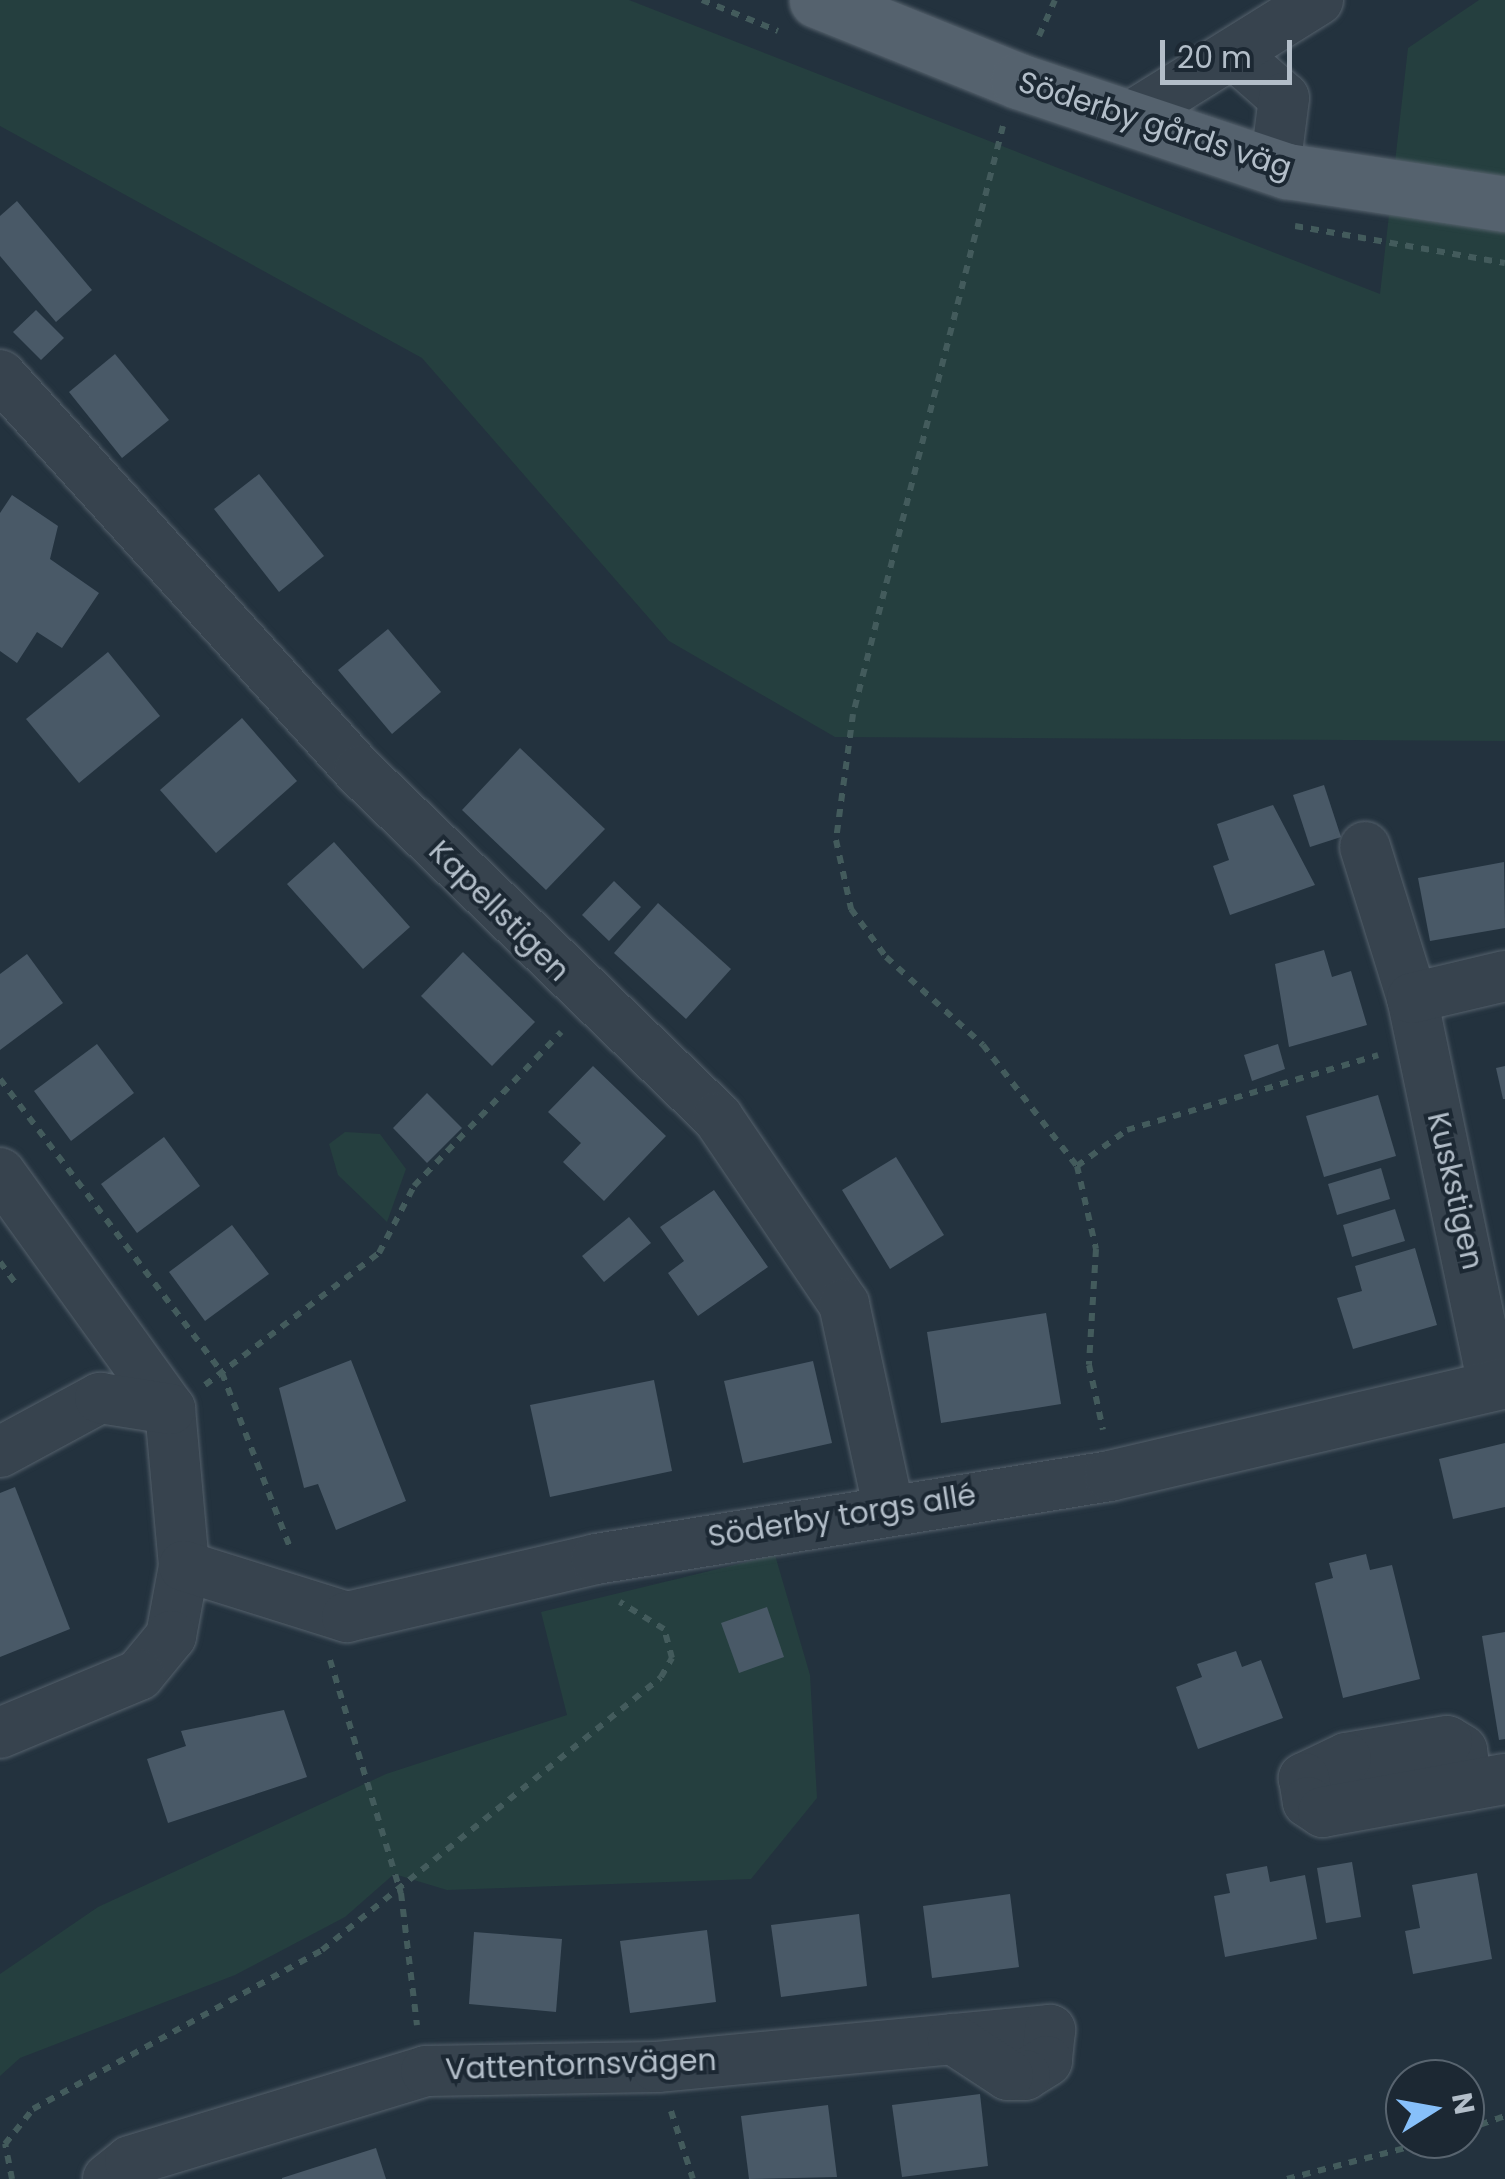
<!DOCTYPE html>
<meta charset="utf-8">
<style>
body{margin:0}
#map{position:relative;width:1505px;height:2179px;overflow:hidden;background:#23323e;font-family:Poppins,sans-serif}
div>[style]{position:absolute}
.green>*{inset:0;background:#253f3f}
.building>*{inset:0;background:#495967}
.path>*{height:6px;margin-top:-3px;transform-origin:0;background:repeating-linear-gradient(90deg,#435b5c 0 8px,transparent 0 16px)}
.roads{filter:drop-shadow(0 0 2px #55616c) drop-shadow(0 0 2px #55616c)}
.minor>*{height:50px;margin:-25px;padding:0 25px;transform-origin:25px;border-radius:25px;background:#37434e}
.major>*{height:55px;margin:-27.5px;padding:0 27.5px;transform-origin:27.5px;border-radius:27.5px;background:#55626e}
span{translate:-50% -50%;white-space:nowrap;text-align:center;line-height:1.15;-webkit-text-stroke:8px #1c2833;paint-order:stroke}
.street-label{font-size:30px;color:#b3bec9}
.north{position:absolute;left:1385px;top:2059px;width:100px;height:100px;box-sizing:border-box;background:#1c2833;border:2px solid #58646f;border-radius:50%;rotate:79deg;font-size:28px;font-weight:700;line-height:40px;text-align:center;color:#b3bec9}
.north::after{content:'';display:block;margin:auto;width:35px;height:45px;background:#87c0fa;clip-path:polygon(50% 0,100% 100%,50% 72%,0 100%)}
.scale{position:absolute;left:1160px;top:40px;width:132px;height:45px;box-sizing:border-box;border:5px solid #b3bec9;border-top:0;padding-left:12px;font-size:30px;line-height:35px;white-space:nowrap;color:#b3bec9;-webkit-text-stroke:8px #1c2833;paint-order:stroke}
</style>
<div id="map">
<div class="green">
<div style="clip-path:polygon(0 0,629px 0,1380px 294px,1408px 48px,1479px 0,1505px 0,1505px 741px,835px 737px,669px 641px,422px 358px,0 126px)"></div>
<div style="clip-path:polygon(345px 1132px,380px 1134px,406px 1169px,387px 1222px,338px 1175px,329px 1144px)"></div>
<div style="clip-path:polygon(775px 1555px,810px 1675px,817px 1798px,751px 1879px,447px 1890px,394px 1874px,345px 1917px,235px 1975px,20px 2058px,0 2076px,0 1974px,98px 1907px,386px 1774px,567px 1715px,541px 1612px)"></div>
</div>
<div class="building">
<div style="clip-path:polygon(17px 201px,92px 290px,56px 322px,0 256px,0 216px)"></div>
<div style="clip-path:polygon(36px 310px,64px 338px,41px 360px,13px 332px)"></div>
<div style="clip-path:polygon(115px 354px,169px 420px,122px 458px,69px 392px)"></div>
<div style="clip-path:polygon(259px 474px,324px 556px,279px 592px,214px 509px)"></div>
<div style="clip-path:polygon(12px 495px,58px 526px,50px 559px,99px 593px,62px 648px,37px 632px,17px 663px,0 651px,0 513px)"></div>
<div style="clip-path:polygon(388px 629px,441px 692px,392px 734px,338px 670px)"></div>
<div style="clip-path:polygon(108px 652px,160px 716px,79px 783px,26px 719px)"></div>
<div style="clip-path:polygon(242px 718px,297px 781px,216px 853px,160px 790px)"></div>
<div style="clip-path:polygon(520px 748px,605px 829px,546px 890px,462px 810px)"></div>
<div style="clip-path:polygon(1324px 785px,1341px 837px,1310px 847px,1293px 795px)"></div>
<div style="clip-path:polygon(1273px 805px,1315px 885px,1230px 915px,1213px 866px,1229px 860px,1217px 824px)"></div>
<div style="clip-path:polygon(334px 842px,410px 927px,363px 969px,287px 884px)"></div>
<div style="clip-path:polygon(1504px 862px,1505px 928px,1430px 941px,1418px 878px)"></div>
<div style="clip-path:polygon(614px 881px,641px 907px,609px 941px,582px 915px)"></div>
<div style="clip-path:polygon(658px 903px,731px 969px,686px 1019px,614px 953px)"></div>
<div style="clip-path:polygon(1324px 950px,1332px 977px,1351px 971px,1367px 1025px,1289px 1047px,1275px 964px)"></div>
<div style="clip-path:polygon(463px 952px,535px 1022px,492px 1066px,421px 996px)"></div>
<div style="clip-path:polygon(27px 954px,63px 1003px,0 1050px,0 974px)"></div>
<div style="clip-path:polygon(97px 1044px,134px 1093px,71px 1141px,34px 1091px)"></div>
<div style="clip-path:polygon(1278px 1044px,1285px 1069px,1252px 1081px,1244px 1055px)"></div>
<div style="clip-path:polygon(593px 1066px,666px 1136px,604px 1201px,563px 1162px,581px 1143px,548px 1112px)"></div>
<div style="clip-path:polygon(1505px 1066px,1505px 1099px,1503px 1099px,1496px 1068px)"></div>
<div style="clip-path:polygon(427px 1093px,462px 1128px,427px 1163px,393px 1128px)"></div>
<div style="clip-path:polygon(1378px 1095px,1396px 1156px,1324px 1177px,1306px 1116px)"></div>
<div style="clip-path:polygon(164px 1137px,200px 1186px,137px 1233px,101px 1184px)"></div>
<div style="clip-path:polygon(896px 1157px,944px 1235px,890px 1269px,842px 1190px)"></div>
<div style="clip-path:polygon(1381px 1168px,1390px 1199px,1337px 1215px,1328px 1184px)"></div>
<div style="clip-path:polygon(714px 1190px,768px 1267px,698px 1316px,668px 1273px,684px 1261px,660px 1227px)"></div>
<div style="clip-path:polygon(1395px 1209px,1405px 1241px,1352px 1257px,1343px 1225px)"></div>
<div style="clip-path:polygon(629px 1217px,651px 1243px,604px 1282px,582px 1256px)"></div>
<div style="clip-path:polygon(232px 1225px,269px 1274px,205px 1321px,169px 1272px)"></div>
<div style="clip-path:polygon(1415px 1248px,1437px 1325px,1353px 1349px,1337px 1298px,1362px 1291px,1355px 1266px)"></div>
<div style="clip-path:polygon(1046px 1313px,1061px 1404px,941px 1423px,927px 1332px)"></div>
<div style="clip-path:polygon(351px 1360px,406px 1501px,336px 1530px,318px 1484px,304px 1488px,279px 1388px)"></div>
<div style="clip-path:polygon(813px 1361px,832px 1443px,743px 1463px,724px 1381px)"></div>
<div style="clip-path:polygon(654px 1380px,672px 1471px,550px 1497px,530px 1405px)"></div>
<div style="clip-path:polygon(1505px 1443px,1505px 1507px,1453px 1519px,1439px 1459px)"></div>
<div style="clip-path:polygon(15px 1487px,70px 1629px,0 1657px,0 1493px)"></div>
<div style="clip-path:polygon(1366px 1554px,1370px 1570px,1392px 1565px,1420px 1679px,1343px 1698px,1315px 1583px,1333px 1578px,1329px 1563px)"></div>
<div style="clip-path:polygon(767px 1607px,784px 1657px,739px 1673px,721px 1623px)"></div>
<div style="clip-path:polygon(1505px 1632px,1505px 1739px,1499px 1740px,1482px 1636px)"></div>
<div style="clip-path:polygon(1236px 1651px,1242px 1667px,1261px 1660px,1283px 1718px,1198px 1749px,1176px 1687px,1202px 1677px,1197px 1664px)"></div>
<div style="clip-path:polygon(284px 1710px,307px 1777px,168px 1823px,147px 1759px,186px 1746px,181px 1731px)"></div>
<div style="clip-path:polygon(1352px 1862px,1361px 1917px,1326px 1923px,1317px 1868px)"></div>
<div style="clip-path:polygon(1267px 1866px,1270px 1882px,1305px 1875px,1317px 1939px,1225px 1957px,1214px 1896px,1230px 1893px,1226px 1874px)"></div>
<div style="clip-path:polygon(1477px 1873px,1492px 1959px,1413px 1974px,1405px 1931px,1420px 1928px,1412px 1885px)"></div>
<div style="clip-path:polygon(1010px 1894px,1019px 1967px,932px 1978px,923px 1906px)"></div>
<div style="clip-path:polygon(859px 1914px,867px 1986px,781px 1997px,771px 1925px)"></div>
<div style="clip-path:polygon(707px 1930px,716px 2002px,630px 2013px,620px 1941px)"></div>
<div style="clip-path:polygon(474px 1932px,562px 1939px,556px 2012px,469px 2004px)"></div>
<div style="clip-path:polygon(980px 2094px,988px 2166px,902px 2177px,892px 2105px)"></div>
<div style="clip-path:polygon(828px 2105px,837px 2177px,749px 2179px,741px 2116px)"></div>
<div style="clip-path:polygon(376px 2148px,386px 2179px,282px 2179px,282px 2178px)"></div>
</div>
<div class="path">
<div style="left:702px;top:0;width:82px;rotate:22.2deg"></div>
<div style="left:1039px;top:36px;width:39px;rotate:-66deg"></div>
<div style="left:1003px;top:126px;width:607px;rotate:104.31deg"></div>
<div style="left:853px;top:714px;width:127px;rotate:97.7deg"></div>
<div style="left:836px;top:840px;width:71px;rotate:77.7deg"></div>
<div style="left:851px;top:909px;width:59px;rotate:53.9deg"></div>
<div style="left:886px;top:957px;width:131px;rotate:42.2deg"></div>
<div style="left:983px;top:1045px;width:153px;rotate:52.2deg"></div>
<div style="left:1077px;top:1166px;width:85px;rotate:77.1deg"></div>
<div style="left:1096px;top:1249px;width:116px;rotate:93.5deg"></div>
<div style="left:1089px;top:1365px;width:66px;rotate:77.8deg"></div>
<div style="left:1295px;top:226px;width:213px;rotate:10deg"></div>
<div style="left:0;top:1079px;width:368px;rotate:52.9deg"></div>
<div style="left:222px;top:1373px;width:190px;rotate:68.7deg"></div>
<div style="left:1077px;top:1166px;width:62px;rotate:-35.8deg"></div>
<div style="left:1127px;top:1130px;width:262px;rotate:-16.6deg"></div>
<div style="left:0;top:1262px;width:29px;rotate:54deg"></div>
<div style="left:205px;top:1385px;width:218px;rotate:-37.2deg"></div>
<div style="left:379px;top:1253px;width:76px;rotate:-62.4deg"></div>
<div style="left:414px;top:1186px;width:213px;rotate:-46.3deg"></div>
<div style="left:330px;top:1660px;width:244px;rotate:73.1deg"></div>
<div style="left:401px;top:1893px;width:133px;rotate:83.1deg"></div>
<div style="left:671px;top:2111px;width:71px;rotate:72.1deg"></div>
<div style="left:1465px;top:2130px;width:42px;rotate:-19.3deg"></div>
<div style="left:12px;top:2179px;width:36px;rotate:-101deg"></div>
<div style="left:5px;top:2144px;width:45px;rotate:-51.3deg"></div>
<div style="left:33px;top:2109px;width:330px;rotate:-28.8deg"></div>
<div style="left:322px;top:1950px;width:435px;rotate:-38.8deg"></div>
<div style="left:661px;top:1677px;width:22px;rotate:-60deg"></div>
<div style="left:672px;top:1658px;width:30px;rotate:-105deg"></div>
<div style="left:664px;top:1629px;width:52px;rotate:-148.5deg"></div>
<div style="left:1287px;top:2179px;width:158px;rotate:-14.7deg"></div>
</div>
<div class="roads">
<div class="minor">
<div style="left:1235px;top:55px;width:65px;rotate:41.3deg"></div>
<div style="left:1284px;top:98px;width:70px;rotate:97.4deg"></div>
<div style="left:1127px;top:119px;width:225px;rotate:-31.9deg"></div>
<div style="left:0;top:375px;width:535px;rotate:47.81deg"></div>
<div style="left:359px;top:771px;width:499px;rotate:44deg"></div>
<div style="left:718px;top:1118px;width:225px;rotate:55.9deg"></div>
<div style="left:844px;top:1304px;width:206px;rotate:77.7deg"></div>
<div style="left:1365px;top:847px;width:158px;rotate:72.7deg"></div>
<div style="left:0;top:1173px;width:291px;rotate:54.2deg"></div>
<div style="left:170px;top:1409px;width:158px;rotate:84.9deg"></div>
<div style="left:184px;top:1566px;width:71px;rotate:100.5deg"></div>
<div style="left:171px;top:1636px;width:50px;rotate:129.4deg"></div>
<div style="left:139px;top:1675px;width:151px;rotate:157.4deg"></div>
<div style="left:1493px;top:1385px;width:395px;rotate:-101.8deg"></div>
<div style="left:1412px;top:998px;width:96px;rotate:-13.3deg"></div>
<div style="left:0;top:1452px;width:114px;rotate:-28.4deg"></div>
<div style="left:100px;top:1398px;width:71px;rotate:8.9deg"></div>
<div style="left:184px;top:1566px;width:171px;rotate:17.4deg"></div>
<div style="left:347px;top:1617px;width:256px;rotate:-13.1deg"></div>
<div style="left:596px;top:1559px;width:521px;rotate:-9.17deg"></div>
<div style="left:1110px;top:1476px;width:406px;rotate:-13.2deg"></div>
<div style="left:1467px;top:1786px;width:36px;rotate:-98deg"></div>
<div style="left:1462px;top:1750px;width:17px;rotate:-149deg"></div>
<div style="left:1447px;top:1741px;width:102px;rotate:170.4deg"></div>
<div style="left:1346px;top:1758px;width:47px;rotate:154.5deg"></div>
<div style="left:1304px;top:1778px;width:24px;rotate:81deg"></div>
<div style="left:1308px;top:1802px;width:18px;rotate:34deg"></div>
<div style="left:1323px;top:1812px;width:185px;rotate:-10.3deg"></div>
<div style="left:108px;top:2179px;width:28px;rotate:-39deg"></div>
<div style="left:130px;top:2161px;width:309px;rotate:-16.9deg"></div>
<div style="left:426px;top:2071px;width:231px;rotate:-1deg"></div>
<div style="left:657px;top:2067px;width:395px;rotate:-5.4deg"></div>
<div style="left:1050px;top:2030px;width:31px;rotate:96deg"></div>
<div style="left:1047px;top:2061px;width:26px;rotate:148deg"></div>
<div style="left:1025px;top:2075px;width:17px;rotate:180deg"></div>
<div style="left:1008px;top:2075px;width:66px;rotate:-146.8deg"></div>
</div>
<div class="major">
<div style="left:817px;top:0;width:217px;rotate:21.9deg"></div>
<div style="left:1018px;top:81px;width:284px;rotate:18.5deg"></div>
<div style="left:1287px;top:171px;width:220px;rotate:8.6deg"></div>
</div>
</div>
<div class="street-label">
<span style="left:1155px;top:125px;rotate:18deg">Söderby gårds väg</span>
<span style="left:499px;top:911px;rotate:45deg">Kapellstigen</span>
<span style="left:1455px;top:1191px;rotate:77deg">Kuskstigen</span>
<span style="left:842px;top:1516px;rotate:-9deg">Söderby torgs allé</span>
<span style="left:581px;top:2065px;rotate:-2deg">Vattentornsvägen</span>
</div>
<div class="north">N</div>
<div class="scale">20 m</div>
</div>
